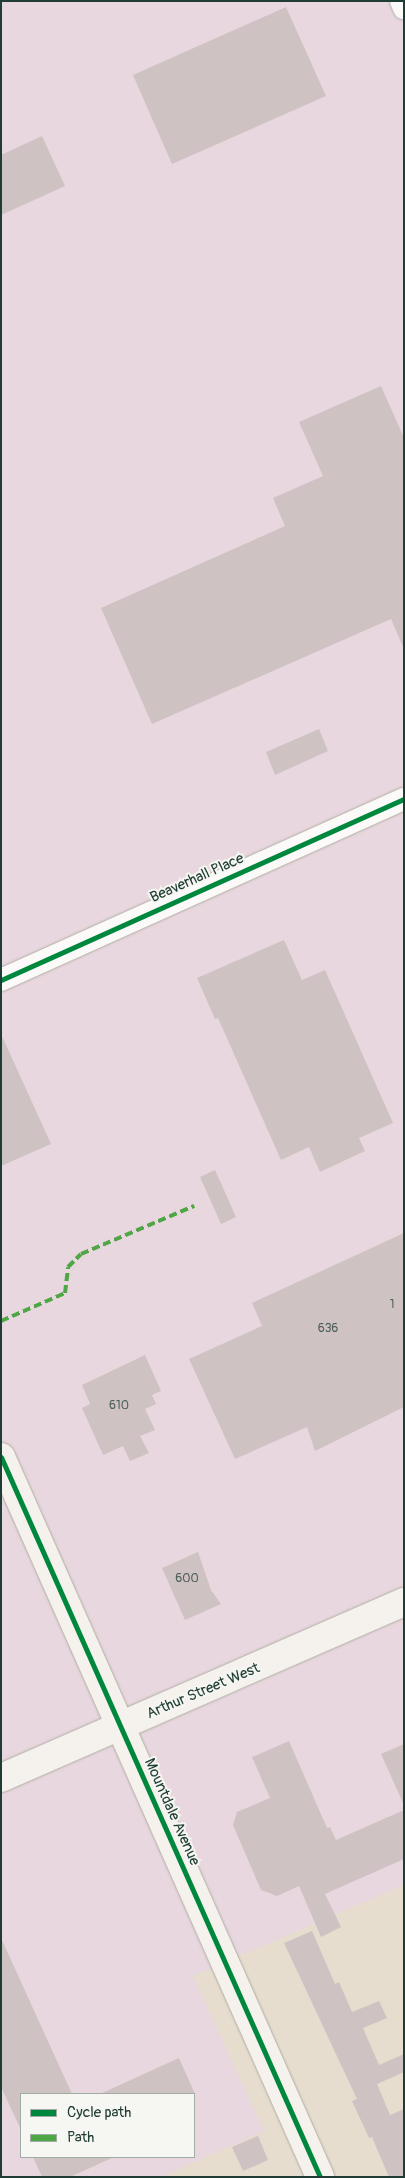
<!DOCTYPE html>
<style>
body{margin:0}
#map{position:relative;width:405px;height:2178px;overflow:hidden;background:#e6ddce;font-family:Pangolin,sans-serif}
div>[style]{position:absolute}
.built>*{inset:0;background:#e8d7df}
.building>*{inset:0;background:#cfc2c3}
.roads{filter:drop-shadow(0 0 1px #b1aea4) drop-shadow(0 0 1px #b1aea4)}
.street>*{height:22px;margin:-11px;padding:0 11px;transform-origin:11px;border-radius:11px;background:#fbfaf8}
.secondary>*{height:28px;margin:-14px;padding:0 14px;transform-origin:14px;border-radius:14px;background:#f5f1ed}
.quiet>*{height:4px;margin-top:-2px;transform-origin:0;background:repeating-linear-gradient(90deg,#4fa644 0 8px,transparent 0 12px)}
.cycleway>*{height:5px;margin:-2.5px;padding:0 2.5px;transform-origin:2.5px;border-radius:2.5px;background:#00873e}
span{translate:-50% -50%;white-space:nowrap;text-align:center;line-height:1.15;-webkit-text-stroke:4px #f6f6f2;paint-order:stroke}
.number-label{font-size:12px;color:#4b5e58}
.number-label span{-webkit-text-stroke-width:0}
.street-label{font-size:15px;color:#1f3d34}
.frame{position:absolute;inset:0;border:2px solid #1f3d34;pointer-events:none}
.legend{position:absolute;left:20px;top:2093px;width:175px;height:65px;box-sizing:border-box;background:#f6f6f2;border:1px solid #a0aca6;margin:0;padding:6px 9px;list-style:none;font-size:15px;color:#1f3d34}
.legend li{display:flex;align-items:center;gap:10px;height:25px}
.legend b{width:25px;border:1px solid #a0aca6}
</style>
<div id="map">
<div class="built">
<div style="clip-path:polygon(evenodd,1px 1px,404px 1px,404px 1885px,193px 1976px,264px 2131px,161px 2177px,1px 2177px,1px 1px,21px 2094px,194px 2094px,194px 2157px,21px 2157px,21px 2094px)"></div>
</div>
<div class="building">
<div style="clip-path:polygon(286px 7px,326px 96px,172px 164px,133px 75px)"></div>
<div style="clip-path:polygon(42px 136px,65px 186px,1px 215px,1px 155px)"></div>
<div style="clip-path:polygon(381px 386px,404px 438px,404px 649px,391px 619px,152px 724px,101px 608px,285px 526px,273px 498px,323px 476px,299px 422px)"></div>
<div style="clip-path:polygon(319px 729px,328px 751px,275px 775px,266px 752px)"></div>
<div style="clip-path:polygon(284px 940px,302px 980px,325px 970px,393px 1123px,359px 1138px,365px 1151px,320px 1172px,309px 1147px,281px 1160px,218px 1018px,215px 1019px,197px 978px)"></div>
<div style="clip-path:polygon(1px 1034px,51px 1144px,1px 1166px)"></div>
<div style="clip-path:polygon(215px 1170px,236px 1217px,221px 1224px,200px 1177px)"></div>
<div style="clip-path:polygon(404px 1233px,404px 1407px,315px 1451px,307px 1427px,235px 1459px,189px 1359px,262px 1326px,252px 1303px)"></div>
<div style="clip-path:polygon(145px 1355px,161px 1391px,152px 1395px,156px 1404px,145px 1409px,155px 1430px,140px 1436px,149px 1453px,130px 1461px,123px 1446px,103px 1455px,82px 1408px,90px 1404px,82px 1385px)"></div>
<div style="clip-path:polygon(198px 1552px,211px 1590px,221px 1604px,185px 1620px,162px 1568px)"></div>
<div style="clip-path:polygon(289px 1741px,327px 1828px,330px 1827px,336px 1840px,404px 1810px,404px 1859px,325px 1894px,341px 1927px,321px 1937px,299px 1886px,277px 1896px,261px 1890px,233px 1825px,237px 1812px,270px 1798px,252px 1757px)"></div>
<div style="clip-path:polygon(404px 1744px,404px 1805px,381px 1754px)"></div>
<div style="clip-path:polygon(312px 1931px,335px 1984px,339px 1982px,352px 2012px,379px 2001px,387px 2018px,363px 2028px,379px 2065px,404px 2054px,404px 2072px,377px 2084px,390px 2115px,404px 2109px,404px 2177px,389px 2177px,372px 2137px,369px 2138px,352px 2101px,357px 2099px,284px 1943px)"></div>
<div style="clip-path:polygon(1px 1938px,72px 2094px,21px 2094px,21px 2130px,1px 2087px)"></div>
<div style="clip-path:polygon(179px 2058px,195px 2094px,100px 2094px)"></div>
<div style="clip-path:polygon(258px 2136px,268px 2160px,243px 2171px,232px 2147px)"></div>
<div style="clip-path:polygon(33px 2157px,114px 2157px,70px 2177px,42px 2177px)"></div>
</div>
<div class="roads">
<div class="street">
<div style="left:401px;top:1px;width:8px;rotate:67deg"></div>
<div style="left:1px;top:980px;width:442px;rotate:-24.2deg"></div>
</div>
<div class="secondary">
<div style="left:1px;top:1457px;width:788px;rotate:66.1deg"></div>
<div style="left:1px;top:1778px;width:440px;rotate:-23.6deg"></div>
</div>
</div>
<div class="quiet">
<div style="left:1px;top:1321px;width:70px;rotate:-23.6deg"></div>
<div style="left:65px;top:1293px;width:26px;rotate:-83deg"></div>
<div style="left:68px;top:1267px;width:18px;rotate:-45deg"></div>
<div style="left:81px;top:1254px;width:123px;rotate:-23deg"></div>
</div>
<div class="cycleway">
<div style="left:1px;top:980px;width:442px;rotate:-24.2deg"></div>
<div style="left:1px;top:1457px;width:788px;rotate:66.1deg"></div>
</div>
<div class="number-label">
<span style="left:392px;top:1305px">1</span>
<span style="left:328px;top:1329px">636</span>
<span style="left:119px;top:1406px">610</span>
<span style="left:187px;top:1579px">600</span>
</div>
<div class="street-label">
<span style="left:197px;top:878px;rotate:-24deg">Beaverhall Place</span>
<span style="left:203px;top:1691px;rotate:-23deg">Arthur Street West</span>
<span style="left:172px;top:1812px;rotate:66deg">Mountdale Avenue</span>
</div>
<div class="frame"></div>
<ul class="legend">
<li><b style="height:6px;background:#00873e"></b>Cycle path</li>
<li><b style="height:6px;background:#4fa644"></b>Path</li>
</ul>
</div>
